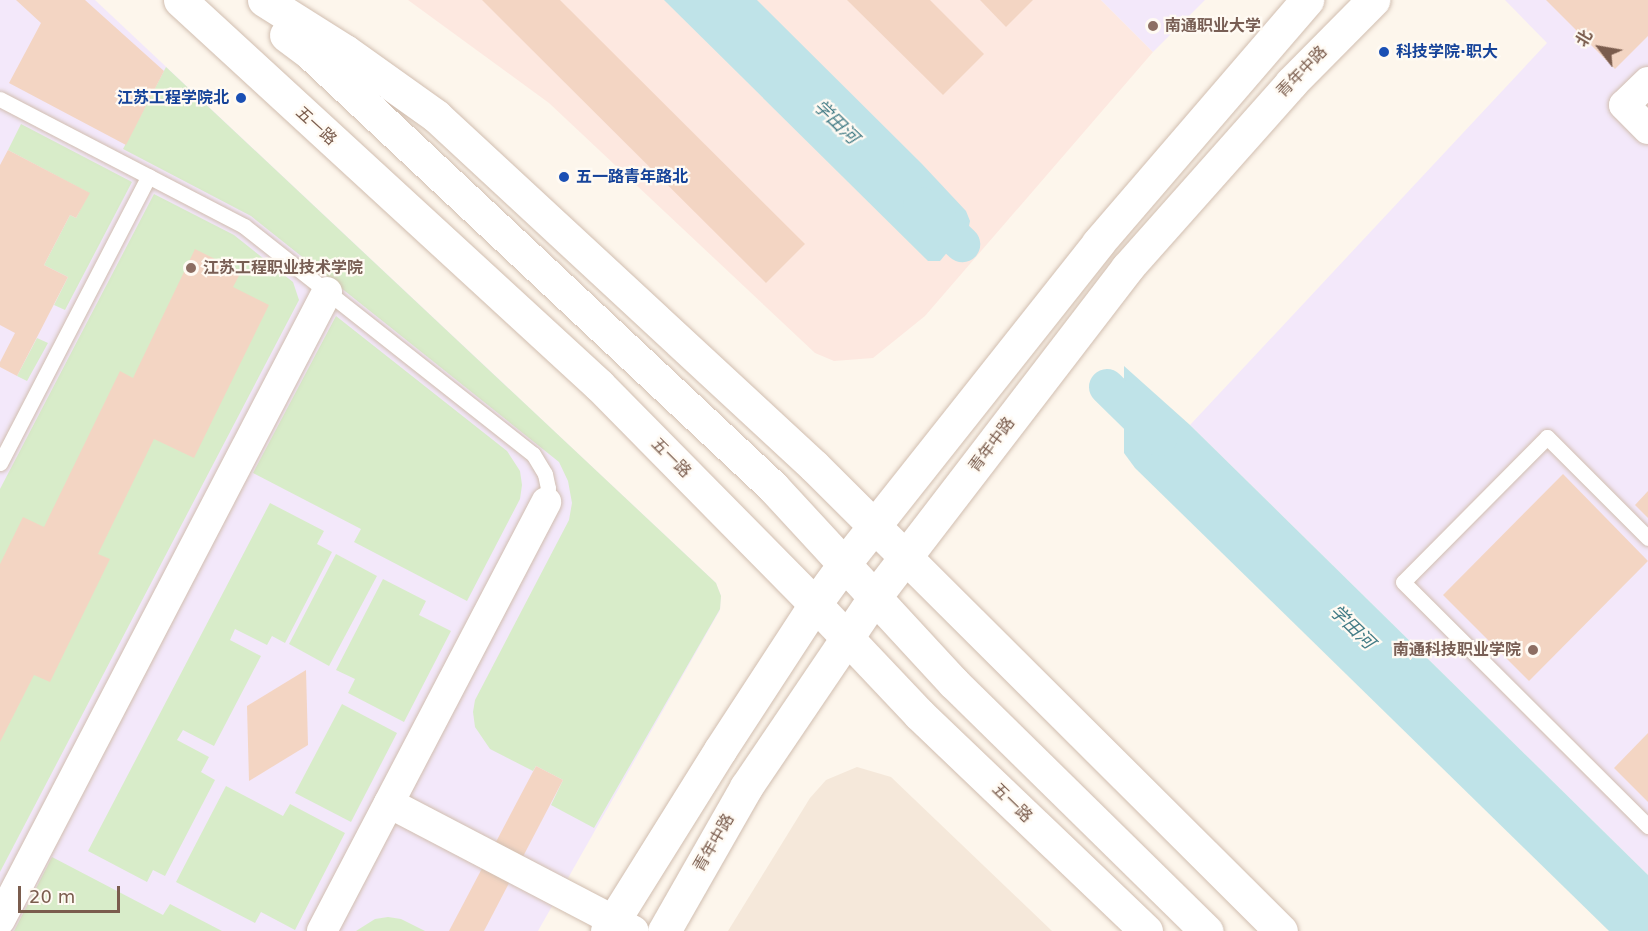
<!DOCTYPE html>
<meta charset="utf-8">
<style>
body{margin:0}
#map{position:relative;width:1648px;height:931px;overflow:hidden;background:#fdf6ec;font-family:"DejaVu Sans","Noto Sans SC",sans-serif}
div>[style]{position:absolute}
.residential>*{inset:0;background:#f5e8da}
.commercial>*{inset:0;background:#fde8e0}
.education>*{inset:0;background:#f3e8fa}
.green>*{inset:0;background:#d8ecc9}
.water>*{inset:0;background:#bfe3e8}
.canal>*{height:36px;margin:-18px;padding:0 18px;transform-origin:18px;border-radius:18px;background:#bfe3e8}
.building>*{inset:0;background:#f3d5c3}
.roads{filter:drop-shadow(0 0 2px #d1beb0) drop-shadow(0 0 2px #d1beb0)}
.service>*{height:15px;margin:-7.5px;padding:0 7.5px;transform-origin:7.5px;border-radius:7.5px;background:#fff}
.minor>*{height:30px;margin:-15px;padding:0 15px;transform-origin:15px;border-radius:15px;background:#fff}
.secondary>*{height:33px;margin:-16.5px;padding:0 16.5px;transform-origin:16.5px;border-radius:16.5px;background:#fff}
.dots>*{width:16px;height:16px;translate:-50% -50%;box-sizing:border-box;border:3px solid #fffaf3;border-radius:50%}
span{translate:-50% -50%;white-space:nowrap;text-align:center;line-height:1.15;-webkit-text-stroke:4.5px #fffaf3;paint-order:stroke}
.education-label{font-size:16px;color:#785e54;font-weight:700}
.left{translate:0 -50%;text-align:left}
.right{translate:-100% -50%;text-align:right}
.transit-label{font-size:16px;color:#164399;font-weight:700}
.street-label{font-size:16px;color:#7a5c4d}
.water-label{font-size:18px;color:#437c86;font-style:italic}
.north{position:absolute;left:1570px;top:18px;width:60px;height:60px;-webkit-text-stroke:4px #fffaf3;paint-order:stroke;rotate:301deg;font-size:16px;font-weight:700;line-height:24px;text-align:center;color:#7a5c4d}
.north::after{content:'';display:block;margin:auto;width:21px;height:27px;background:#7a5c4d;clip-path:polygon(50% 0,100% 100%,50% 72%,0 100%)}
.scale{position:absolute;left:18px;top:886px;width:102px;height:27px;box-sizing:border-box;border:3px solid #7a5c4d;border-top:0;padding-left:8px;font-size:18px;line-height:21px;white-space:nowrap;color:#7a5c4d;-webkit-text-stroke:4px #fffaf3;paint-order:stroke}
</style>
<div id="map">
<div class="residential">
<div style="clip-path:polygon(857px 767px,891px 777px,1052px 931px,728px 931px,810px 798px,826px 780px)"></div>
</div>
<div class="commercial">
<div style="clip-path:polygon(408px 0,1101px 0,1153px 52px,925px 316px,873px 358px,834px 361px,815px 353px,549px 103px)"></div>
</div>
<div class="education">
<div style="clip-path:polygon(0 0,95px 0,716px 583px,721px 596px,720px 610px,538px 931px,0 931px)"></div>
<div style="clip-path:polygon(1101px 0,1205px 0,1153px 52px)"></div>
<div style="clip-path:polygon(1505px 0,1648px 0,1648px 875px,1190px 425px,1547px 43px)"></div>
</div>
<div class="green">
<div style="clip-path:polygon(166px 67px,716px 583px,721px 596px,720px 609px,594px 828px,551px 805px,563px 780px,536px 766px,533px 771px,490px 749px,475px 727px,473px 712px,475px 700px,569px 520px,572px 503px,568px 481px,559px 462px,251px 216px,123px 149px)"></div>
<div style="clip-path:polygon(21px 124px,132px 182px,65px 310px,54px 305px,68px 277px,44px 265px,70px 215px,76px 218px,89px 193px,8px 150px)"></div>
<div style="clip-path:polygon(154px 194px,234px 235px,293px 282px,299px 300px,0 872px,0 489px)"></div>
<div style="clip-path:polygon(336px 316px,507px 451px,520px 471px,522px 485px,520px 499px,467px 601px,354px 542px,361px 529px,253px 473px)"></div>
<div style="clip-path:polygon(37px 338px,48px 343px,27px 381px,17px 376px)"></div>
<div style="clip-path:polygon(270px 503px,324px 531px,317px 544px,332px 552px,285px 643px,272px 636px,267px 645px,235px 629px,230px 640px,261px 656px,214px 746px,183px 730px,177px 740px,209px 757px,201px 772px,215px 780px,165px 876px,153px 870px,147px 882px,88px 851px)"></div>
<div style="clip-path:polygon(336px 554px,377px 576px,329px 666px,289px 644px)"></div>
<div style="clip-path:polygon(383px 579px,426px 601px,419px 615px,451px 631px,404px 722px,348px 693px,355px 679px,336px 670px)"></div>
<div style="clip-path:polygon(342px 704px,397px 733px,351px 822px,295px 793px)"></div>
<div style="clip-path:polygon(226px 786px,283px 816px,290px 804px,345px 833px,295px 930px,261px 912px,255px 923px,176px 882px)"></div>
<div style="clip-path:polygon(52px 857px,163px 915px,170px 904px,222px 931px,14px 931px)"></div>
<div style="clip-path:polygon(388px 917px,401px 919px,425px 931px,356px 931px,375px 919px)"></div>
</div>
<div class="water">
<div style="clip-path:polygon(664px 0,757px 0,922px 164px,966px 211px,970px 221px,969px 226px,940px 261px,928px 261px)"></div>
<div style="clip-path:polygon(1124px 366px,1190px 425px,1648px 875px,1648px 931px,1609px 931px,1135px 468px,1124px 453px)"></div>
</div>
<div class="canal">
<div style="left:921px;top:205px;width:57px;rotate:43.6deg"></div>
<div style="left:1107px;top:387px;width:73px;rotate:44.4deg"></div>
</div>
<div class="building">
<div style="clip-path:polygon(16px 0,85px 0,164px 71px,126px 145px,9px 83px,41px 23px)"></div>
<div style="clip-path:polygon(482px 0,560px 0,805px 244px,766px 283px)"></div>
<div style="clip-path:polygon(847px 0,930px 0,984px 54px,943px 95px)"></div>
<div style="clip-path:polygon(980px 0,1033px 0,1006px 27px)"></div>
<div style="clip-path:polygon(1546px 0,1648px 0,1648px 36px,1615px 69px)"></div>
<div style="clip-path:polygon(8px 150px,90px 193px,76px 218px,70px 215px,44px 265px,68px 277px,17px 376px,0 367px,0 362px,15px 333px,0 325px,0 165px)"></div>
<div style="clip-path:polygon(195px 249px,241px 272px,233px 287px,269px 305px,194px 458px,154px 439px,98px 554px,110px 559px,50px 682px,34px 675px,0 742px,0 564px,23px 517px,44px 527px,120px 371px,133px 378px)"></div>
<div style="clip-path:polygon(1563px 474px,1648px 561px,1529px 681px,1443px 595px)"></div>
<div style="clip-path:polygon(1648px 491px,1648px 518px,1635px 505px)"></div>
<div style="clip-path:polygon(306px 670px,308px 745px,249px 781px,247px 706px)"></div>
<div style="clip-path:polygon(1648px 733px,1648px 802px,1614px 768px)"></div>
<div style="clip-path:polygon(536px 766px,563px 780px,484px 931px,449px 931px)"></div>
</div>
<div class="roads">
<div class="service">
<div style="left:0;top:99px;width:275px;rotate:27.5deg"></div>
<div style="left:244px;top:226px;width:368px;rotate:38.3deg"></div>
<div style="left:533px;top:454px;width:23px;rotate:59deg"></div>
<div style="left:545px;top:474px;width:14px;rotate:78deg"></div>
<div style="left:548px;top:488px;width:14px;rotate:98deg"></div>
<div style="left:0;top:463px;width:323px;rotate:-62.6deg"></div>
<div style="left:1648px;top:538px;width:143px;rotate:-135deg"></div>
<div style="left:1547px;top:437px;width:204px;rotate:134.8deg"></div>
<div style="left:1403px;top:582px;width:346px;rotate:44.9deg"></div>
</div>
<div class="minor">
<div style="left:1648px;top:82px;width:33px;rotate:136deg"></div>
<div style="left:1624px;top:105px;width:34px;rotate:45deg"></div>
<div style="left:389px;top:803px;width:276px;rotate:27.6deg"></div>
<div style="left:0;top:920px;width:708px;rotate:-62.49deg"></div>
<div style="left:322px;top:931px;width:484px;rotate:-62.4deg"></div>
</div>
<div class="secondary">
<div style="left:180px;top:0;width:569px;rotate:42.58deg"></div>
<div style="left:599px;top:385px;width:308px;rotate:45.4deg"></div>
<div style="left:815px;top:604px;width:151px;rotate:46.6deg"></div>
<div style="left:919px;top:714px;width:314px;rotate:43.7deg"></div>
<div style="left:264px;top:0;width:96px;rotate:32.2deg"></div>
<div style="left:345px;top:51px;width:112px;rotate:35.5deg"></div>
<div style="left:436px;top:116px;width:515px;rotate:42.8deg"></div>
<div style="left:814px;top:466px;width:659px;rotate:44.88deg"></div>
<div style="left:286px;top:35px;width:31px;rotate:37deg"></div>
<div style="left:311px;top:54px;width:633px;rotate:43.14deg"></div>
<div style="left:773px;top:487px;width:267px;rotate:47.3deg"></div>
<div style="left:954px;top:683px;width:354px;rotate:44.5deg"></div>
<div style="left:607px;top:931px;width:213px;rotate:-58deg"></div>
<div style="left:720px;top:750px;width:174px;rotate:-56.9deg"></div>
<div style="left:815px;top:604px;width:49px;rotate:-54.1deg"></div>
<div style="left:844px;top:564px;width:409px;rotate:-51.6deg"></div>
<div style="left:1098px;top:243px;width:321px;rotate:-49.3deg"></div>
<div style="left:664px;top:931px;width:166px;rotate:-60.3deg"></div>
<div style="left:746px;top:787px;width:228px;rotate:-55.9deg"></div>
<div style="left:874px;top:598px;width:416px;rotate:-52.5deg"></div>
<div style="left:1127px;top:268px;width:247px;rotate:-48.4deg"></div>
<div style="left:1291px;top:83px;width:117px;rotate:-45.3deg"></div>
</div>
</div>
<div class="dots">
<div style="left:1153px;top:26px;background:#8d6e63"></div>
<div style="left:1384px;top:52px;background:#1a4fb4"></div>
<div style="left:241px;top:98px;background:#1a4fb4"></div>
<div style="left:564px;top:177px;background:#1a4fb4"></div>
<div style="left:191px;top:268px;background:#8d6e63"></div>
<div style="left:1533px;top:650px;background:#8d6e63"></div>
</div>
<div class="education-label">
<span class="left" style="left:1165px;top:26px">南通职业大学</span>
<span class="left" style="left:203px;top:268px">江苏工程职业技术学院</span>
<span class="right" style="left:1521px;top:650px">南通科技职业学院</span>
</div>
<div class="transit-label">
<span class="left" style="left:1396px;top:52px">科技学院·职大</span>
<span class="right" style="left:229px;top:98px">江苏工程学院北</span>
<span class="left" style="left:576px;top:177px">五一路青年路北</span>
</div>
<div class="street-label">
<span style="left:1302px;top:72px;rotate:-46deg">青年中路</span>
<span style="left:316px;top:126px;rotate:42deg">五一路</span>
<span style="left:992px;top:445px;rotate:-53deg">青年中路</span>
<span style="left:671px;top:458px;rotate:45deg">五一路</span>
<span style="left:1012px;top:803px;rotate:44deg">五一路</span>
<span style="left:714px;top:843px;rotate:-60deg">青年中路</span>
</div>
<div class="water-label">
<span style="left:836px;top:122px;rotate:44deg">学田河</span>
<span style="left:1352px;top:627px;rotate:44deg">学田河</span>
</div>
<div class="north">北</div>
<div class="scale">20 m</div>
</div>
